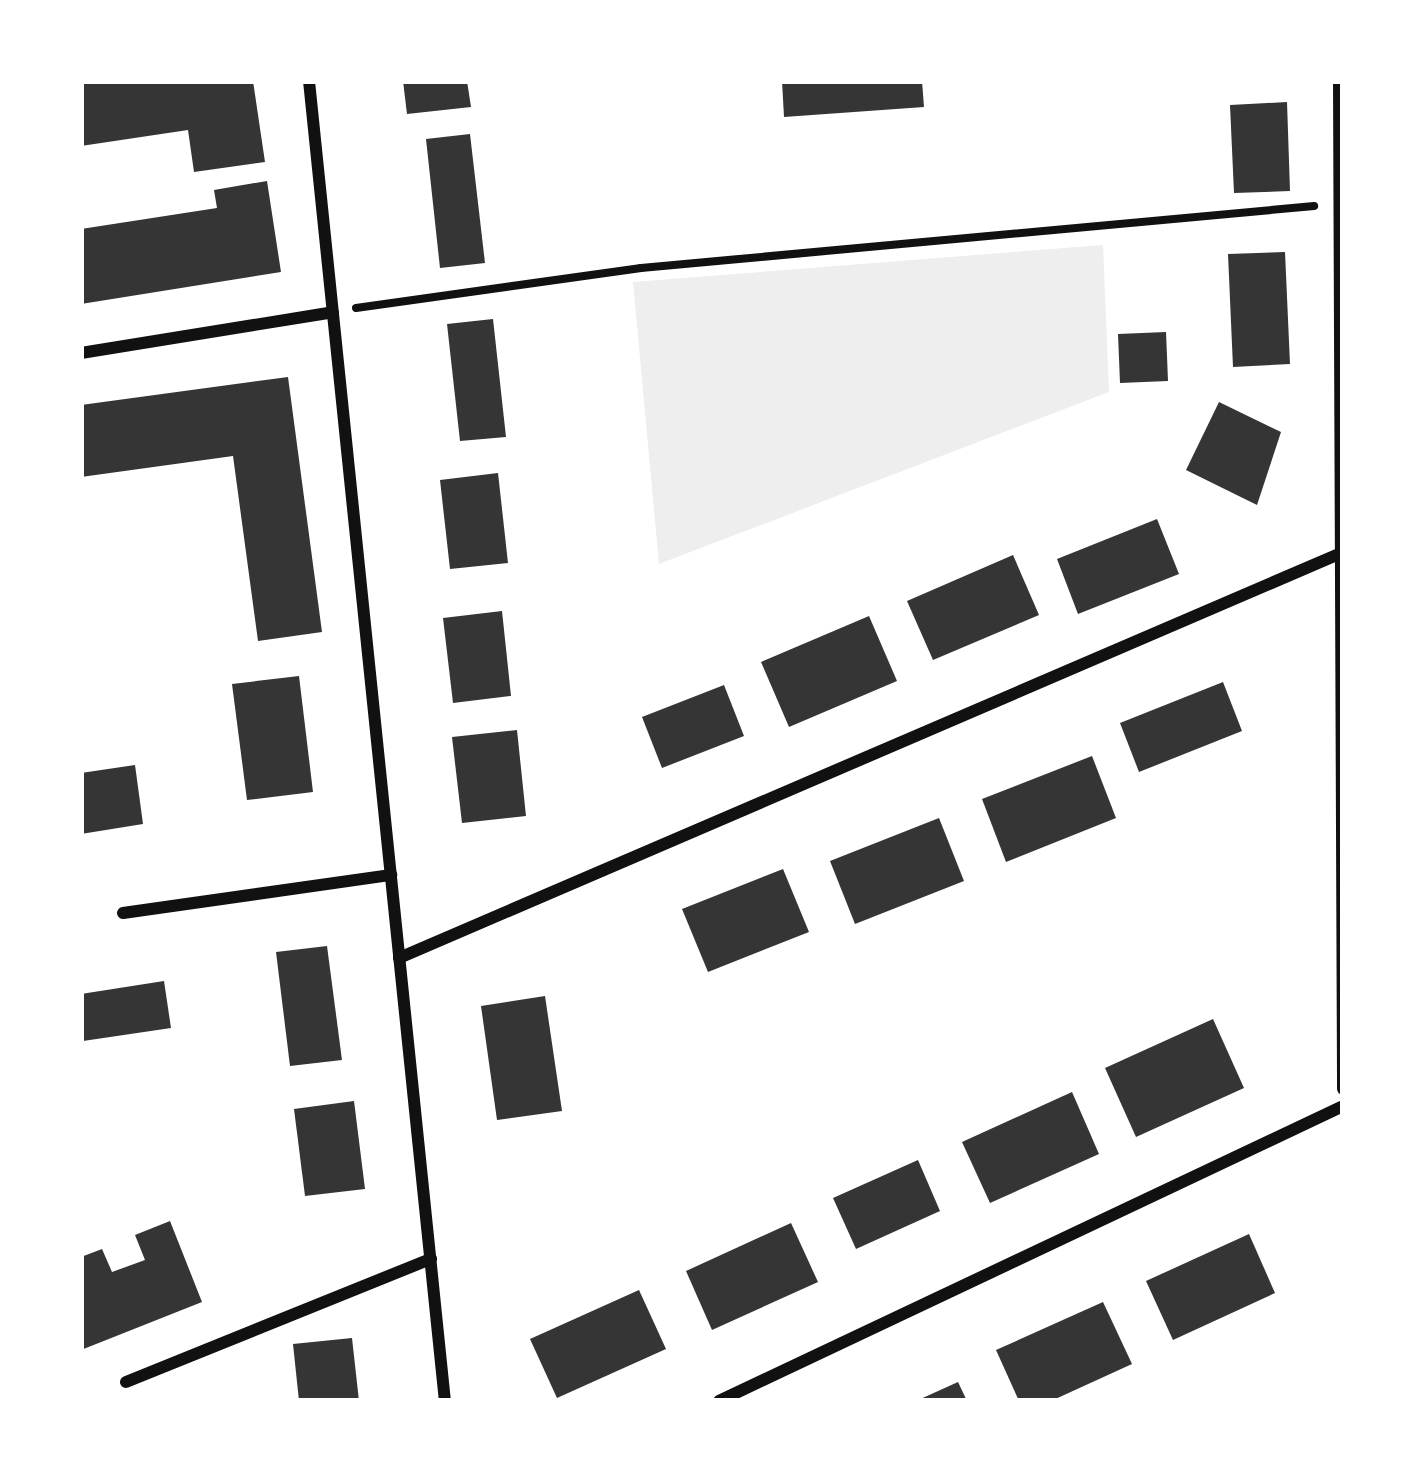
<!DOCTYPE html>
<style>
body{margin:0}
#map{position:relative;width:1424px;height:1482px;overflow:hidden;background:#fff;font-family:Ubuntu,sans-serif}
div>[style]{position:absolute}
.green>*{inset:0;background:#eee}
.building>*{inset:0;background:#353535}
.path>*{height:8px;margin:-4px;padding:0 4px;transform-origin:4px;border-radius:4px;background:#111}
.minor>*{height:12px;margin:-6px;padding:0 6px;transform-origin:6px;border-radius:6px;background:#111}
span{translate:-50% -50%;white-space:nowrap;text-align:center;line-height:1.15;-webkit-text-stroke:9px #fff;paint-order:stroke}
.frame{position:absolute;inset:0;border:84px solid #fff;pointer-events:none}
</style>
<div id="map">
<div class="green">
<div style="clip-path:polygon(1103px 245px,1109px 392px,659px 564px,633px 282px)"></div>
</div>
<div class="building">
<div style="clip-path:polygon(81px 81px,253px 81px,265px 162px,194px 172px,188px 130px,81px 146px)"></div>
<div style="clip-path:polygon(403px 81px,467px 81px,471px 107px,407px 114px)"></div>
<div style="clip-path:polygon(782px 81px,922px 81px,924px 107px,784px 117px)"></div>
<div style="clip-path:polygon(1287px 102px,1290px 191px,1234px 193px,1230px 105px)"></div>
<div style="clip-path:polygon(470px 134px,485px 263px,440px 268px,426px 139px)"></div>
<div style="clip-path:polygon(267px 181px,281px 272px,81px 304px,81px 229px,217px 208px,214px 190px)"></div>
<div style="clip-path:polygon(1285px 252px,1290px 364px,1233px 367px,1228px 254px)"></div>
<div style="clip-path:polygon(493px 319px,506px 437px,460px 441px,447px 324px)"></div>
<div style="clip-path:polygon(1166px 332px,1168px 381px,1120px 383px,1118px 334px)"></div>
<div style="clip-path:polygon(288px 377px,322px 632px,258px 641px,233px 456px,81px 477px,81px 405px)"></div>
<div style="clip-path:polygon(1219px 402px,1281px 432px,1257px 505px,1186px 470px)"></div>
<div style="clip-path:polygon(498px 473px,508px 563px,450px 569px,440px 480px)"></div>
<div style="clip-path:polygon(1157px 519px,1179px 574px,1078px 614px,1057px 559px)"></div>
<div style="clip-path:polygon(1013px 555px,1039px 615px,933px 660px,907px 601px)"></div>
<div style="clip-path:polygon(502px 611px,511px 696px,453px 703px,443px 618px)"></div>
<div style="clip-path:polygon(869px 616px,897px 681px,789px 727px,761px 662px)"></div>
<div style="clip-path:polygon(299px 676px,313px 792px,247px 800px,232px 684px)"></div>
<div style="clip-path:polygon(1223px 682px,1242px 731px,1139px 772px,1120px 723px)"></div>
<div style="clip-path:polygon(724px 685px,744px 736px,662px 768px,642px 717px)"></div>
<div style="clip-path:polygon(517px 730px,526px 816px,462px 823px,452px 737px)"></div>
<div style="clip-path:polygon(1092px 756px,1116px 818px,1006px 862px,982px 799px)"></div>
<div style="clip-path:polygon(135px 765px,143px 824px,81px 834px,81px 773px)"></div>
<div style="clip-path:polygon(939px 818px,964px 881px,855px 924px,830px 861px)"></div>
<div style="clip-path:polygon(783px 869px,809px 932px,708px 972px,682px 909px)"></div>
<div style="clip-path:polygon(327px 946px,342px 1060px,290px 1066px,276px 952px)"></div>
<div style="clip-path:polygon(164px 981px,171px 1028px,83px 1041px,81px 994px)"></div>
<div style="clip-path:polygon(545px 996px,562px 1111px,497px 1120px,481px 1006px)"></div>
<div style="clip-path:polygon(1213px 1019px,1244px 1088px,1136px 1137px,1105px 1068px)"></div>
<div style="clip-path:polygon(1072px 1092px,1099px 1154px,990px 1203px,962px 1142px)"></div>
<div style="clip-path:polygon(354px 1101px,365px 1189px,305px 1196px,294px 1109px)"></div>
<div style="clip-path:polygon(918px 1160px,940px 1211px,856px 1249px,833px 1198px)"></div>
<div style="clip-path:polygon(170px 1221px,202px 1302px,81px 1350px,81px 1257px,102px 1249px,112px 1272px,145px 1260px,135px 1235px)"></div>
<div style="clip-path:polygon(791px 1223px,818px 1282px,712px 1330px,686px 1271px)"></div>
<div style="clip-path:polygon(1249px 1234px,1275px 1293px,1173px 1340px,1146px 1281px)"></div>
<div style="clip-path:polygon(639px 1290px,666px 1349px,557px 1398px,530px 1339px)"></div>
<div style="clip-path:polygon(1103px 1302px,1132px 1364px,1051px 1401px,1019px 1401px,996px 1350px)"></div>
<div style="clip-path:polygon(352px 1338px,359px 1401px,299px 1401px,293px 1344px)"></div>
<div style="clip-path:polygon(958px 1382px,967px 1401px,916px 1401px)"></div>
</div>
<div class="path">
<div style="left:356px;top:308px;width:288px;rotate:-8deg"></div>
<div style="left:641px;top:268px;width:676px;rotate:-5.26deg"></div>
</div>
<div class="minor">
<div style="left:309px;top:81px;width:1327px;rotate:84.12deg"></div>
<div style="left:1339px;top:81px;width:1008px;rotate:89.77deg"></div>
<div style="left:81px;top:353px;width:255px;rotate:-9.2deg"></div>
<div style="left:123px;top:913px;width:271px;rotate:-8.1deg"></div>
<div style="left:399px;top:958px;width:1025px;rotate:-23.26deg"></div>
<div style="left:126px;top:1382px;width:329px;rotate:-22deg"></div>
<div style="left:719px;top:1401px;width:690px;rotate:-25.3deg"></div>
</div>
<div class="frame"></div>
</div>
